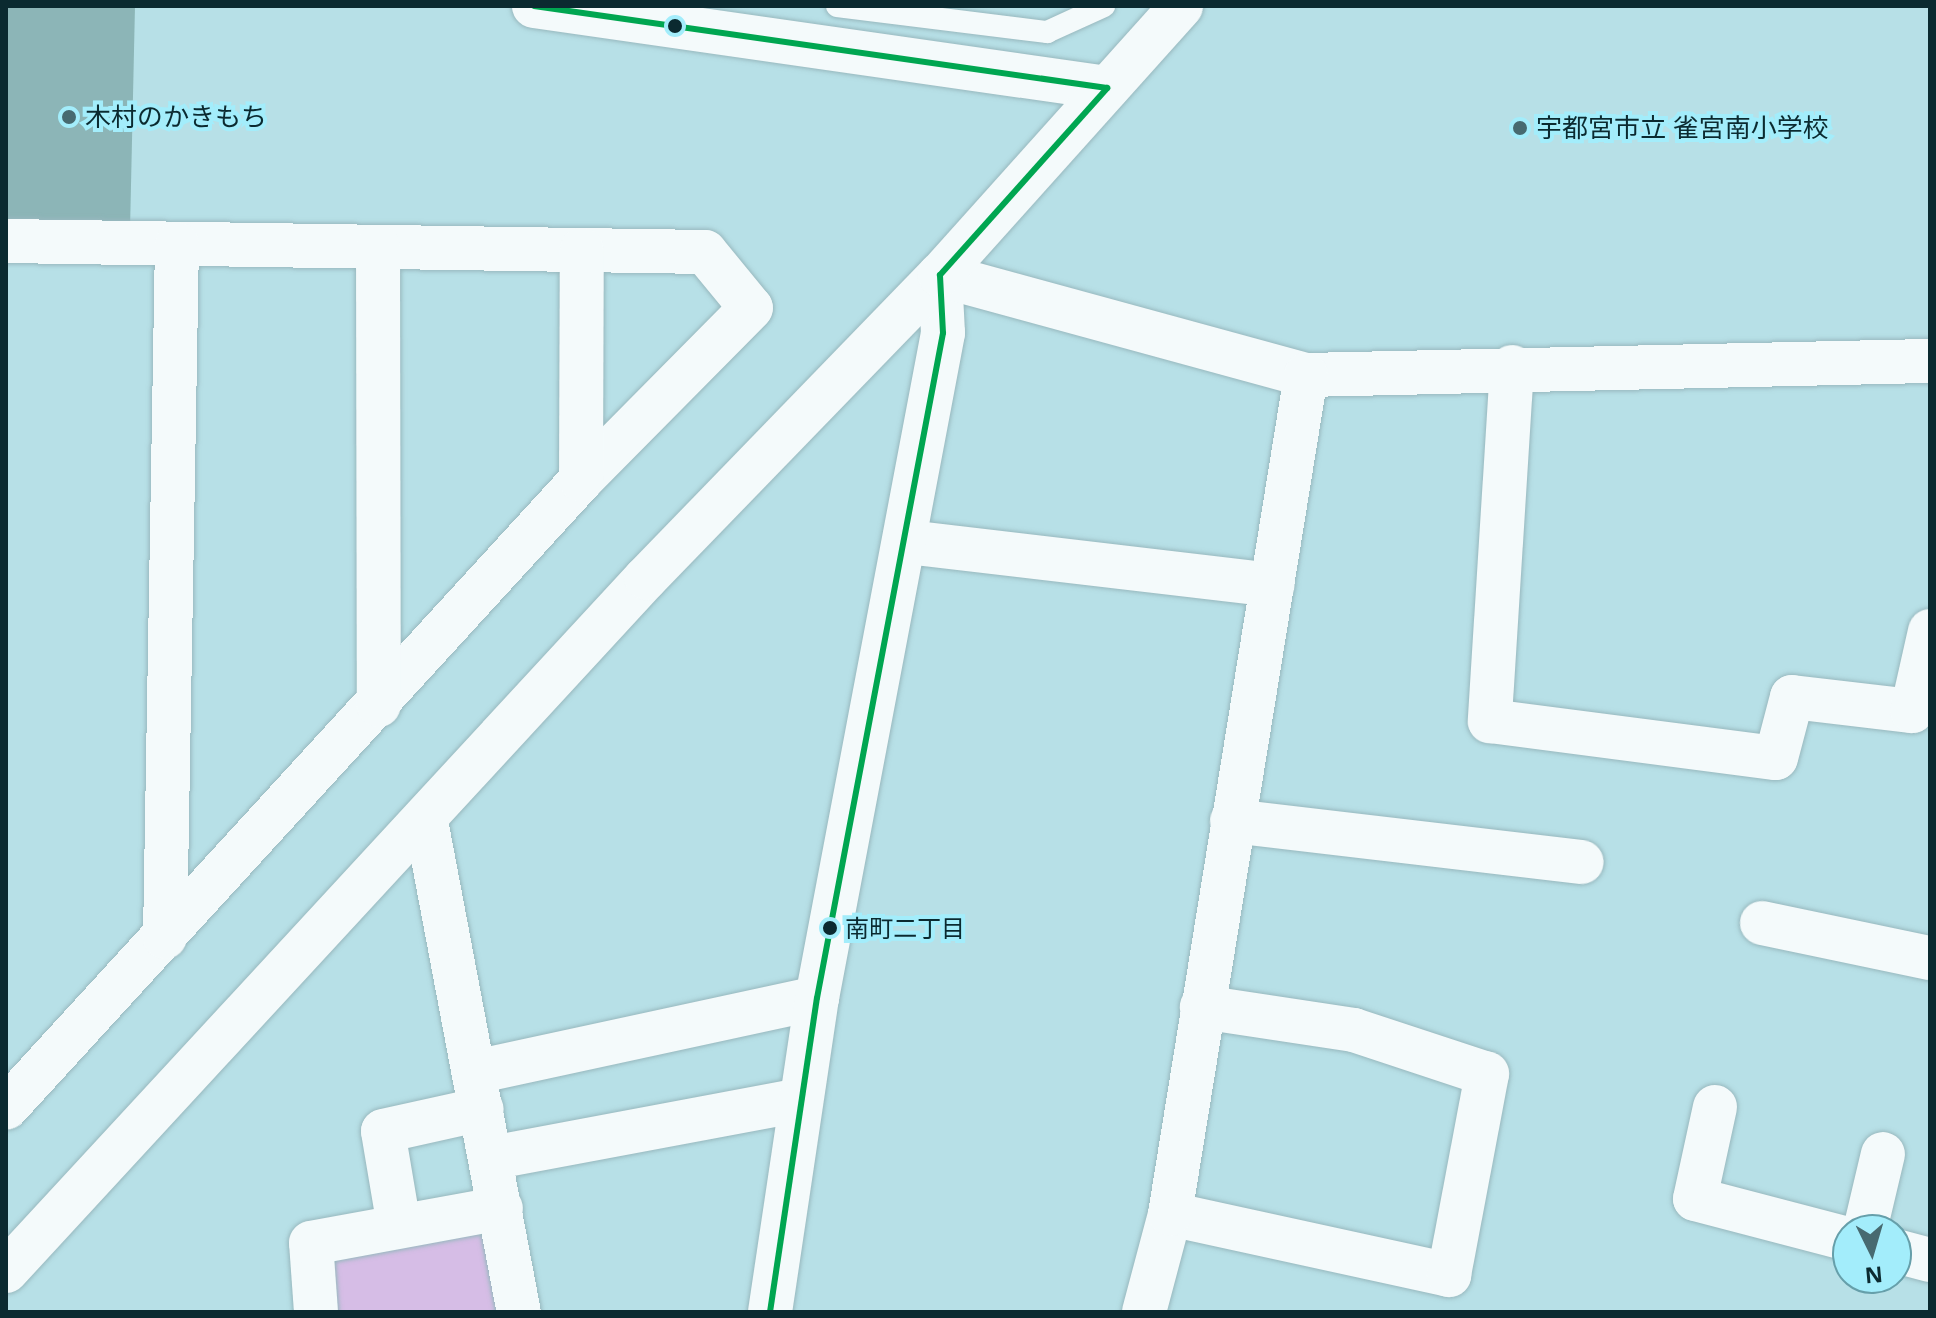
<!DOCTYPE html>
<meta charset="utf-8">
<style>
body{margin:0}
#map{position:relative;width:1936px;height:1318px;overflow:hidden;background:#b7e0e7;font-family:"Noto Sans","Noto Sans JP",sans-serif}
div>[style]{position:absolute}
.green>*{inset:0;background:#d6bde6}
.building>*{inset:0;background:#8cb5b7}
.roads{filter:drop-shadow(0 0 2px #98b8be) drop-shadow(0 0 2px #98b8be)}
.lane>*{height:22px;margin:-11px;padding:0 11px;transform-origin:11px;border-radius:11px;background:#f4fafb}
.street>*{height:44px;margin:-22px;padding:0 22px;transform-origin:22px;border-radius:22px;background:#f4fafb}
.secondary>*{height:44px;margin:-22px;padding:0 22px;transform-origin:22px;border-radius:22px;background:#f4fafb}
.bus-1>*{height:6px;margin:-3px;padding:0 3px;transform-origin:3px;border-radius:3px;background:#00a651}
.dots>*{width:22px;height:22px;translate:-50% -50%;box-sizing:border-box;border:4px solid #a3edfb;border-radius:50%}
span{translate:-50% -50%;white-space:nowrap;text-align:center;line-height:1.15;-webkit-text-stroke:8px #a3edfb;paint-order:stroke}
.bus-label{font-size:24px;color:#0b2a30}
.left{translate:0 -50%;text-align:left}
.poi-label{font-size:26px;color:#0b2a30}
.frame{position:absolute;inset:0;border:8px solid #0b2a30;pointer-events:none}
.north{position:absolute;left:1832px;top:1214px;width:80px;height:80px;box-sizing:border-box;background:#a3edfb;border:2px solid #669faa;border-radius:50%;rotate:175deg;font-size:22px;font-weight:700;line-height:32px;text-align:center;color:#0b2a30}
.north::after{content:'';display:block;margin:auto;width:28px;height:36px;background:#476a70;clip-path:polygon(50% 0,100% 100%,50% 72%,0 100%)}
</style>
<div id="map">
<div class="green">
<div style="clip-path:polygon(491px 1220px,508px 1312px,333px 1312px,327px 1251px)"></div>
</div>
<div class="building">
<div style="clip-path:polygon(6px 6px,135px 6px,130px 230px,6px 227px)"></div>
</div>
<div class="roads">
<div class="lane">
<div style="left:837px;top:6px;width:212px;rotate:7.1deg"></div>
<div style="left:1047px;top:32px;width:63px;rotate:-24.5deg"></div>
</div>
<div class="street">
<div style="left:534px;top:6px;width:579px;rotate:8.14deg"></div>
<div style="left:6px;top:241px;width:699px;rotate:0.9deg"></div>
<div style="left:705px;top:252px;width:72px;rotate:50.6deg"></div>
<div style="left:751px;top:308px;width:242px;rotate:134.7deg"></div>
<div style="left:581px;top:480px;width:851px;rotate:132.48deg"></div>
<div style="left:378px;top:247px;width:458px;rotate:89.9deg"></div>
<div style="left:1512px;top:367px;width:355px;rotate:93.6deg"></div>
<div style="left:1490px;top:721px;width:288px;rotate:7.4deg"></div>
<div style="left:1776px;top:758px;width:63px;rotate:-75.3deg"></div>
<div style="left:1792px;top:697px;width:121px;rotate:6.7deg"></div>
<div style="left:1912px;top:711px;width:82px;rotate:-77.3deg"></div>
<div style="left:581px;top:480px;width:230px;rotate:-89.8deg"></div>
<div style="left:907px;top:542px;width:368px;rotate:6.7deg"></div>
<div style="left:426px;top:821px;width:500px;rotate:79.3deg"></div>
<div style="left:1232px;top:821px;width:352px;rotate:6.7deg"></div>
<div style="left:1762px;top:923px;width:172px;rotate:11.8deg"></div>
<div style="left:165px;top:937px;width:693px;rotate:-89.01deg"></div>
<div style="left:475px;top:1072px;width:350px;rotate:-12.2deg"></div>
<div style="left:1715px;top:1107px;width:94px;rotate:102.3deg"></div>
<div style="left:1695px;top:1199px;width:158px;rotate:14.7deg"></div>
<div style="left:491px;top:1158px;width:314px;rotate:-10.6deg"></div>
<div style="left:1170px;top:1214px;width:286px;rotate:12.3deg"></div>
<div style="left:1449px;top:1275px;width:205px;rotate:-79.3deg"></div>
<div style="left:1487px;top:1074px;width:140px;rotate:-161.7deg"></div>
<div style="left:1354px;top:1030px;width:154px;rotate:-171.4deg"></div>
<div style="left:399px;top:1226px;width:96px;rotate:-99.6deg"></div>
<div style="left:383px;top:1131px;width:101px;rotate:-12.5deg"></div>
<div style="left:1865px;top:1230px;width:78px;rotate:-76.7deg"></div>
<div style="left:1896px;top:1251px;width:35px;rotate:15deg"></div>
<div style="left:316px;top:1312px;width:69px;rotate:-94.1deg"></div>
<div style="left:311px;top:1243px;width:193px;rotate:-10.4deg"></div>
<div style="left:770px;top:1312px;width:317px;rotate:-81.5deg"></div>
<div style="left:817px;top:998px;width:677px;rotate:-79.27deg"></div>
<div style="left:943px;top:333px;width:58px;rotate:-93deg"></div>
<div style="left:940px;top:275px;width:379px;rotate:15.3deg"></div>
<div style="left:1306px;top:375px;width:624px;rotate:-1.29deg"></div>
<div style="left:1144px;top:1312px;width:101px;rotate:-75.1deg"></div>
<div style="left:1170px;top:1214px;width:850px;rotate:-80.79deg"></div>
</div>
<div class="secondary">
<div style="left:6px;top:1271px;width:943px;rotate:-47.28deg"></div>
<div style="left:646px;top:578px;width:422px;rotate:-45.9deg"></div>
<div style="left:940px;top:275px;width:361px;rotate:-48.1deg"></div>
</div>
</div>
<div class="bus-1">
<div style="left:534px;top:6px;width:579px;rotate:8.14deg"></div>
<div style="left:770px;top:1312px;width:317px;rotate:-81.5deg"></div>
<div style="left:817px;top:998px;width:677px;rotate:-79.27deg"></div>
<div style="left:943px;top:333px;width:58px;rotate:-93deg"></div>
<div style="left:940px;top:275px;width:251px;rotate:-48.2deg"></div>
</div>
<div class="dots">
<div style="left:675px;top:26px;background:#0b2a30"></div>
<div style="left:69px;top:117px;background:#476a70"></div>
<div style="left:1520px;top:128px;background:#476a70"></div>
<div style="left:830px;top:928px;background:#0b2a30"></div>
</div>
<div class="bus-label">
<span class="left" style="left:845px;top:928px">南町二丁目</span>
</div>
<div class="poi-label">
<span class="left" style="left:85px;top:117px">木村のかきもち</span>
<span class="left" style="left:1536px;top:128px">宇都宮市立 雀宮南小学校</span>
</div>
<div class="frame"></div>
<div class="north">N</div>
</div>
